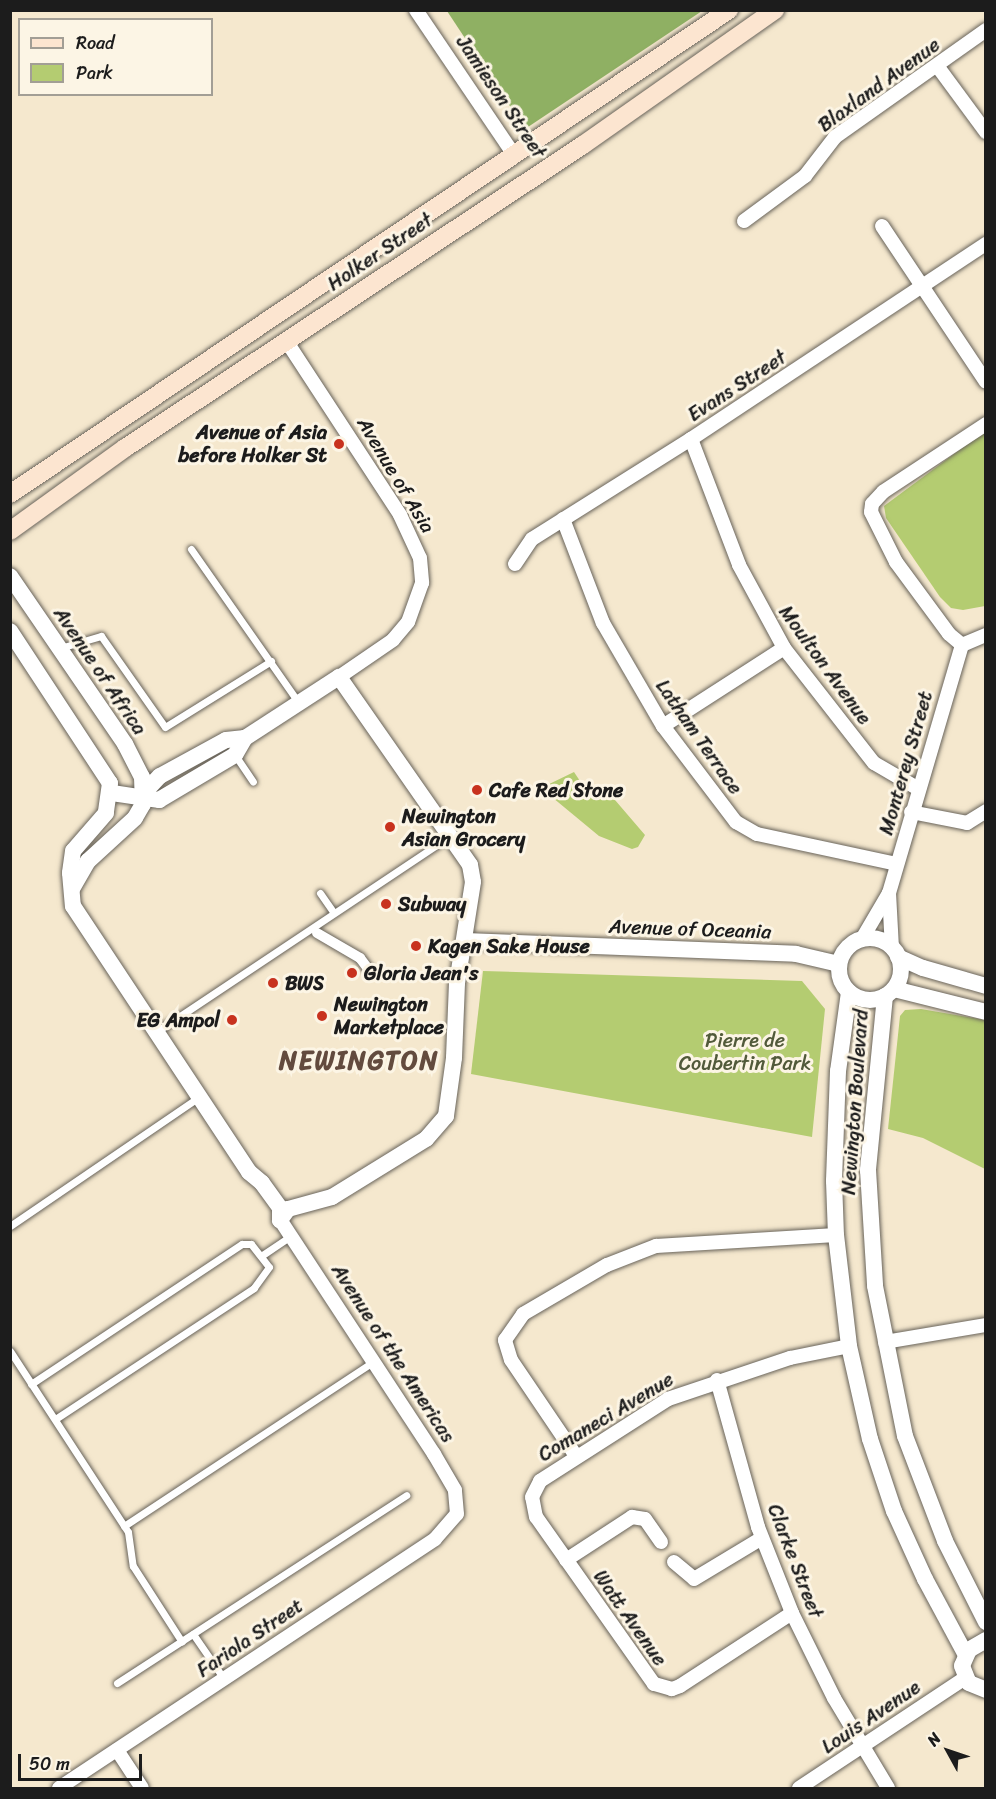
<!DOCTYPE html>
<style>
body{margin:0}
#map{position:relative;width:996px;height:1799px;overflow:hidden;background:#f5e8ce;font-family:Sriracha,sans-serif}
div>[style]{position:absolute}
.green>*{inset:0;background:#b4cc71}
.forest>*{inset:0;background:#8fb063}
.roads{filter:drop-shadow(0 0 2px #68635a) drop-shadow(0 0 2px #68635a)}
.service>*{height:7px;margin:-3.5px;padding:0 3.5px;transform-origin:3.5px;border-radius:3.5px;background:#fff}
.pedestrian>*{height:10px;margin:-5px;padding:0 5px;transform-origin:5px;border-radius:5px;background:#fff}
.minor>*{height:14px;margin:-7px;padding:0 7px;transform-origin:7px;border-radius:7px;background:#fff}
.tertiary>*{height:16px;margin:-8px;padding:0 8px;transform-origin:8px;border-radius:8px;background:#fff}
.tertiary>.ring{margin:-8px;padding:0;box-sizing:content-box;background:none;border:16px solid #fff;border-radius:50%}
.secondary>*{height:18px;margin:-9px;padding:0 9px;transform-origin:9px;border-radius:9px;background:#fce5d0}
.dots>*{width:16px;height:16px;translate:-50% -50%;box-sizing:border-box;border:3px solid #fcf5e5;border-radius:50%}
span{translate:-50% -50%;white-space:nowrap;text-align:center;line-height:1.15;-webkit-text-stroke:6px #fcf5e5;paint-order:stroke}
.street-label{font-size:20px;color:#1c1c1c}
.poi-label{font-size:20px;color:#1c1c1c;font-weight:700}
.right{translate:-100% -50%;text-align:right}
.left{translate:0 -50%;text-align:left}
.park-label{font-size:20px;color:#515a3a}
.district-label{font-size:26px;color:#634b3e;font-weight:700;letter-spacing:1.5px}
.frame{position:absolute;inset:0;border:12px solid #1c1c1c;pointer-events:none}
.legend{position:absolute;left:18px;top:18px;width:195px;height:78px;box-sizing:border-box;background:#fcf5e5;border:2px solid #a29e95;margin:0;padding:8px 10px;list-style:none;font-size:18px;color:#1c1c1c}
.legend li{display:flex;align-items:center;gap:12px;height:30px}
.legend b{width:30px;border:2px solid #a29e95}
.north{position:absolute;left:918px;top:1721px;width:60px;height:60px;-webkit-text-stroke:4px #fcf5e5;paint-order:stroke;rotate:310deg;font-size:16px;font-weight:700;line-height:24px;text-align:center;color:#1c1c1c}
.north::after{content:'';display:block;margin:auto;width:21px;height:27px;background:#1c1c1c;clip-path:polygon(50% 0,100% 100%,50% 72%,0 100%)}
.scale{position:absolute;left:18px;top:1754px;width:124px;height:27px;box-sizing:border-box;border:3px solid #1c1c1c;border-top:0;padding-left:8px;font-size:18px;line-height:21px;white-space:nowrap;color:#1c1c1c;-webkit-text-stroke:4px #fcf5e5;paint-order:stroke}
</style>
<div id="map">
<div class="green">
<div style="clip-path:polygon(985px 431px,985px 606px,963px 610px,951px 608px,940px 597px,886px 518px,884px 506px)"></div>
<div style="clip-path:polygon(574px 772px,586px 790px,615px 800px,645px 835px,638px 847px,632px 849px,599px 836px,541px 788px)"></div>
<div style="clip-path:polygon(483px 971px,802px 981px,825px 1009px,812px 1137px,471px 1074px)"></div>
<div style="clip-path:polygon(921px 1009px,985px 1020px,985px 1169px,923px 1138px,888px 1129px,900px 1016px,905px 1010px)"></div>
</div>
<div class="forest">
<div style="clip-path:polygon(447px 11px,702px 11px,525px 129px)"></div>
</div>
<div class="roads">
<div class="service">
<div style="left:191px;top:549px;width:188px;rotate:55deg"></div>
<div style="left:60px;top:648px;width:43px;rotate:-16.3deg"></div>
<div style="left:101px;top:636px;width:111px;rotate:54.9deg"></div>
<div style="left:165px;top:727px;width:125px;rotate:-31.9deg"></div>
<div style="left:235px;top:755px;width:32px;rotate:56deg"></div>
<div style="left:320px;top:893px;width:24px;rotate:55deg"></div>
<div style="left:156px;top:1032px;width:350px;rotate:-33.7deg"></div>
<div style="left:10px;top:1226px;width:229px;rotate:-34.3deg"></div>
<div style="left:261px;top:1256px;width:36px;rotate:-34deg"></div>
<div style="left:10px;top:1351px;width:216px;rotate:56.9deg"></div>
<div style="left:128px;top:1532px;width:34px;rotate:82deg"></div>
<div style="left:133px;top:1566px;width:90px;rotate:57.2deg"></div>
<div style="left:31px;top:1384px;width:253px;rotate:-33.6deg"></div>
<div style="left:242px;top:1244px;width:9px"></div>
<div style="left:251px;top:1244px;width:29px;rotate:52deg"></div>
<div style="left:269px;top:1267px;width:26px;rotate:126deg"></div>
<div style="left:254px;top:1288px;width:238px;rotate:146.6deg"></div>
<div style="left:124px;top:1526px;width:300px;rotate:-33.4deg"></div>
<div style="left:193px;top:1634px;width:55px;rotate:55.4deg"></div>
<div style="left:117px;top:1683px;width:345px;rotate:-33deg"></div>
</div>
<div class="pedestrian">
<div style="left:317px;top:933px;width:50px;rotate:30.2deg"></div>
<div style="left:360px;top:958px;width:15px;rotate:53deg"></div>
</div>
<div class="minor">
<div style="left:416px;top:10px;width:173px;rotate:55.9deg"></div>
<div style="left:938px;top:67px;width:81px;rotate:53.6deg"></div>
<div style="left:744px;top:221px;width:76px;rotate:-36.4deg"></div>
<div style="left:805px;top:176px;width:49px;rotate:-52.4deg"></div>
<div style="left:835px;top:137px;width:185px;rotate:-35.3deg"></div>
<div style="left:882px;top:226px;width:187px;rotate:56.3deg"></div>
<div style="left:287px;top:342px;width:207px;rotate:56.8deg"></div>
<div style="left:400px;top:515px;width:47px;rotate:65.1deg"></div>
<div style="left:420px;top:558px;width:25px;rotate:85deg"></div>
<div style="left:422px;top:583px;width:41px;rotate:109.7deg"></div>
<div style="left:408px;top:622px;width:23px;rotate:130deg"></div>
<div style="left:393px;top:640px;width:65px;rotate:145.6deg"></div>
<div style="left:986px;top:424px;width:123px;rotate:146.6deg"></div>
<div style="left:883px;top:492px;width:16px;rotate:133deg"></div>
<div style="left:872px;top:504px;width:8px;rotate:97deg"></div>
<div style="left:871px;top:512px;width:56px;rotate:63.4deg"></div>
<div style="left:896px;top:562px;width:89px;rotate:53.6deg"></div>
<div style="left:949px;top:634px;width:17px;rotate:40deg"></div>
<div style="left:962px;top:645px;width:26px;rotate:-23deg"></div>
<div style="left:691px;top:439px;width:135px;rotate:69.1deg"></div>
<div style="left:739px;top:565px;width:94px;rotate:61.5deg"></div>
<div style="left:784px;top:648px;width:146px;rotate:52deg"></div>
<div style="left:874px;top:763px;width:50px;rotate:30.2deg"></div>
<div style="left:563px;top:519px;width:111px;rotate:69deg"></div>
<div style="left:603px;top:623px;width:119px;rotate:59.8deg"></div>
<div style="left:663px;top:726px;width:121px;rotate:52.8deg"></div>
<div style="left:736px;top:822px;width:24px;rotate:30deg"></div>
<div style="left:757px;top:834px;width:143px;rotate:12.1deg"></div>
<div style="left:515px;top:564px;width:30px;rotate:-56deg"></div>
<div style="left:532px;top:539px;width:188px;rotate:-32.2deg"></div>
<div style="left:691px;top:439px;width:354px;rotate:-33.5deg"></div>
<div style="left:663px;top:726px;width:144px;rotate:-32.8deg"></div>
<div style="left:911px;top:812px;width:57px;rotate:11.1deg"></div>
<div style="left:967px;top:823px;width:22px;rotate:-32deg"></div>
<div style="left:889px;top:893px;width:55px;rotate:86.9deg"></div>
<div style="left:862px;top:939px;width:53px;rotate:-59.6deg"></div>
<div style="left:889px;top:893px;width:259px;rotate:-73.6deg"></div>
<div style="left:885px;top:1342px;width:102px;rotate:-9.6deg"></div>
<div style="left:717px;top:1380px;width:153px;rotate:74.4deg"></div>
<div style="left:758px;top:1527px;width:92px;rotate:68.4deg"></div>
<div style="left:792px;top:1613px;width:95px;rotate:63.7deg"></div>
<div style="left:834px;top:1698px;width:105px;rotate:59deg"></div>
<div style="left:576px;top:1456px;width:116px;rotate:-124.1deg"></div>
<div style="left:511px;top:1360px;width:21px;rotate:-107deg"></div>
<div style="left:505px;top:1340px;width:32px;rotate:-55deg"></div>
<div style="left:523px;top:1314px;width:97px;rotate:-30.3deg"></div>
<div style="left:607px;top:1265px;width:53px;rotate:-21.2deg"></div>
<div style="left:656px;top:1246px;width:180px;rotate:-3.5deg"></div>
<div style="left:566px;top:1560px;width:79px;rotate:-33.1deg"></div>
<div style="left:632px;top:1517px;width:13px;rotate:9deg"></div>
<div style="left:645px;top:1519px;width:28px;rotate:55deg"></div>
<div style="left:674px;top:1562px;width:26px;rotate:40deg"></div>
<div style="left:694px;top:1579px;width:79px;rotate:-31.1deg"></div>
<div style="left:792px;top:1613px;width:134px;rotate:146.9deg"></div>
<div style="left:680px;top:1686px;width:9px;rotate:159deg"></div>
<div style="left:672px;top:1689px;width:19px;rotate:-164deg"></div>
<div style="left:654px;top:1684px;width:204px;rotate:-125.2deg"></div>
<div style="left:536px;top:1517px;width:20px;rotate:-101deg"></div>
<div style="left:532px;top:1497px;width:18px;rotate:-63deg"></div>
<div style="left:540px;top:1481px;width:152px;rotate:-32.6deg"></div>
<div style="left:668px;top:1399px;width:129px;rotate:-18.6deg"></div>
<div style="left:790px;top:1358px;width:60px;rotate:-11.5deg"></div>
<div style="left:117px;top:1750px;width:45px;rotate:56.7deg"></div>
<div style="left:59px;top:1788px;width:451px;rotate:-33.5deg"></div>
<div style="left:435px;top:1539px;width:33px;rotate:-49deg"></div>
<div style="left:457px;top:1514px;width:24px;rotate:-95deg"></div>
<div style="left:455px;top:1490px;width:42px;rotate:-120.3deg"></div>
<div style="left:434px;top:1454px;width:280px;rotate:-123.3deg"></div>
<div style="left:799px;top:1788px;width:199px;rotate:-33.5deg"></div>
</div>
<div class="tertiary">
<div style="left:10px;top:576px;width:204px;rotate:55.6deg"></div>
<div style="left:125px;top:744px;width:37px;rotate:63deg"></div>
<div style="left:142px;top:777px;width:27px;rotate:88deg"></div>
<div style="left:143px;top:804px;width:16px;rotate:120deg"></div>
<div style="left:135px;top:818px;width:64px;rotate:137.5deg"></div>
<div style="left:88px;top:861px;width:32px;rotate:120deg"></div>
<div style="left:10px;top:631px;width:182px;rotate:56.7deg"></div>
<div style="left:110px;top:783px;width:30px;rotate:98deg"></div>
<div style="left:106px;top:813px;width:50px;rotate:131deg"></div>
<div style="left:73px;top:851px;width:22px;rotate:98deg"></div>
<div style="left:70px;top:873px;width:33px;rotate:85deg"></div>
<div style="left:73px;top:906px;width:319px;rotate:56.5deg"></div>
<div style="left:249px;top:1172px;width:17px;rotate:40deg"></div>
<div style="left:262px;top:1183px;width:31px;rotate:54deg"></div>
<div style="left:280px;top:1208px;width:12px;rotate:90deg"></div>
<div style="left:112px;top:793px;width:48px;rotate:8.5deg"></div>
<div style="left:159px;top:800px;width:88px;rotate:-30.6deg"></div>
<div style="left:235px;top:755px;width:20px;rotate:-60deg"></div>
<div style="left:142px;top:795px;width:26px;rotate:-47deg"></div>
<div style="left:160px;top:776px;width:75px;rotate:-28.6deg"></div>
<div style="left:226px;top:740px;width:19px;rotate:-6deg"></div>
<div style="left:245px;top:738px;width:112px;rotate:-33deg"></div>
<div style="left:339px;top:677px;width:229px;rotate:55.1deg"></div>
<div style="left:470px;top:865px;width:17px;rotate:80deg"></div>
<div style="left:473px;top:882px;width:102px;rotate:99deg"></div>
<div style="left:457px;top:983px;width:75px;rotate:92.3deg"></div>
<div style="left:454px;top:1058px;width:59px;rotate:97.9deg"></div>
<div style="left:446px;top:1116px;width:30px;rotate:131deg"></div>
<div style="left:426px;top:1139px;width:110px;rotate:148.3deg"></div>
<div style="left:332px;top:1197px;width:46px;rotate:164.7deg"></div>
<div style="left:288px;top:1209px;width:14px;rotate:126deg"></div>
<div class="ring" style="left:839px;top:938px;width:46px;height:46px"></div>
<div style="left:465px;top:941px;width:331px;rotate:2.2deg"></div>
<div style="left:796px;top:954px;width:44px;rotate:13.1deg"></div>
<div style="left:898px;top:957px;width:27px;rotate:24deg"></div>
<div style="left:923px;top:968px;width:66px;rotate:15.9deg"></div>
<div style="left:894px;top:989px;width:95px;rotate:14deg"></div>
<div style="left:849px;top:992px;width:80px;rotate:97.9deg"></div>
<div style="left:838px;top:1071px;width:110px;rotate:92.1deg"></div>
<div style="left:834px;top:1181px;width:54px;rotate:87.9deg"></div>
<div style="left:836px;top:1235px;width:112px;rotate:83.3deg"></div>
<div style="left:849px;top:1346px;width:95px;rotate:77.3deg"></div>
<div style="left:870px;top:1439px;width:76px;rotate:71.6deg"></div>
<div style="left:894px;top:1511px;width:75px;rotate:65.5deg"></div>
<div style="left:925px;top:1579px;width:86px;rotate:61.7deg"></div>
<div style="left:885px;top:996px;width:175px;rotate:95.6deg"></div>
<div style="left:868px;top:1170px;width:116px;rotate:86.5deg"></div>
<div style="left:875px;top:1286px;width:153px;rotate:78.7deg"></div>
<div style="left:905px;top:1436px;width:112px;rotate:69.1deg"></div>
<div style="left:945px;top:1541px;width:91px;rotate:63.2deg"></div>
<div style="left:986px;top:1640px;width:20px;rotate:150deg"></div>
<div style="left:969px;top:1650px;width:17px;rotate:114deg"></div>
<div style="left:962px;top:1666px;width:18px;rotate:68deg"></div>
<div style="left:969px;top:1683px;width:18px;rotate:22deg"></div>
</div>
<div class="secondary">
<div style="left:10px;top:494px;width:867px;rotate:-33.95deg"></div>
<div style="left:10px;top:531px;width:142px;rotate:-35.8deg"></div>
<div style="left:125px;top:448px;width:549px;rotate:-33.49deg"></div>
<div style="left:583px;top:145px;width:235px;rotate:-35.1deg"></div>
</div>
</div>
<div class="dots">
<div style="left:339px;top:444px;background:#c8321e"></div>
<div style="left:477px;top:790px;background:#c8321e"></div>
<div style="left:390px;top:827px;background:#c8321e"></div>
<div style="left:386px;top:904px;background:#c8321e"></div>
<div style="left:416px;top:946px;background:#c8321e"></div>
<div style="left:352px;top:973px;background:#c8321e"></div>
<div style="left:273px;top:983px;background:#c8321e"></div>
<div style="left:322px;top:1016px;background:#c8321e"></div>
<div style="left:232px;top:1020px;background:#c8321e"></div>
</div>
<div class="street-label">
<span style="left:879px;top:85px;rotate:-36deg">Blaxland Avenue</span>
<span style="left:501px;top:97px;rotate:56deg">Jamieson Street</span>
<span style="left:380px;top:252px;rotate:-34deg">Holker Street</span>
<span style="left:737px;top:386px;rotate:-33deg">Evans Street</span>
<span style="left:396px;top:475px;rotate:59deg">Avenue of Asia</span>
<span style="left:825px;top:665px;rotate:54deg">Moulton Avenue</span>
<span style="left:100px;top:671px;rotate:56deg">Avenue of Africa</span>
<span style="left:699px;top:737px;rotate:55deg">Latham Terrace</span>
<span style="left:906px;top:763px;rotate:-74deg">Monterey Street</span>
<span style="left:690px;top:929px;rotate:2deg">Avenue of Oceania</span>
<span style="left:855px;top:1102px;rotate:-86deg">Newington Boulevard</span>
<span style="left:393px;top:1353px;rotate:57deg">Avenue of the Americas</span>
<span style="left:606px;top:1417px;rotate:-31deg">Comaneci Avenue</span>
<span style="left:795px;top:1561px;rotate:69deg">Clarke Street</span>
<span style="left:630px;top:1618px;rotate:55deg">Watt Avenue</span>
<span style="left:250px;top:1638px;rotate:-34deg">Fariola Street</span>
<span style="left:871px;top:1717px;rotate:-34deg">Louis Avenue</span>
</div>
<div class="poi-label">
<span class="right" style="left:327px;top:444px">Avenue of Asia<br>before Holker St</span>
<span class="left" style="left:489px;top:790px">Cafe Red Stone</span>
<span class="left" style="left:402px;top:828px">Newington<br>Asian Grocery</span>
<span class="left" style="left:398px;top:904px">Subway</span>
<span class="left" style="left:428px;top:946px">Kagen Sake House</span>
<span class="left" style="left:364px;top:973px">Gloria Jean's</span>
<span class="left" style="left:285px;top:983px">BWS</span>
<span class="left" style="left:334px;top:1016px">Newington<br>Marketplace</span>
<span class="right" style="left:220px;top:1020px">EG Ampol</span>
</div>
<div class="park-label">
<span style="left:745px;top:1052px">Pierre de<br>Coubertin Park</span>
</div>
<div class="district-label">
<span style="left:359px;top:1061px">NEWINGTON</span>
</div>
<div class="frame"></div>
<ul class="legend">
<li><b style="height:8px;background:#fce5d0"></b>Road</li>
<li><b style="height:16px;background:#b4cc71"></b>Park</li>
</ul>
<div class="north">N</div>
<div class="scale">50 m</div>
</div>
